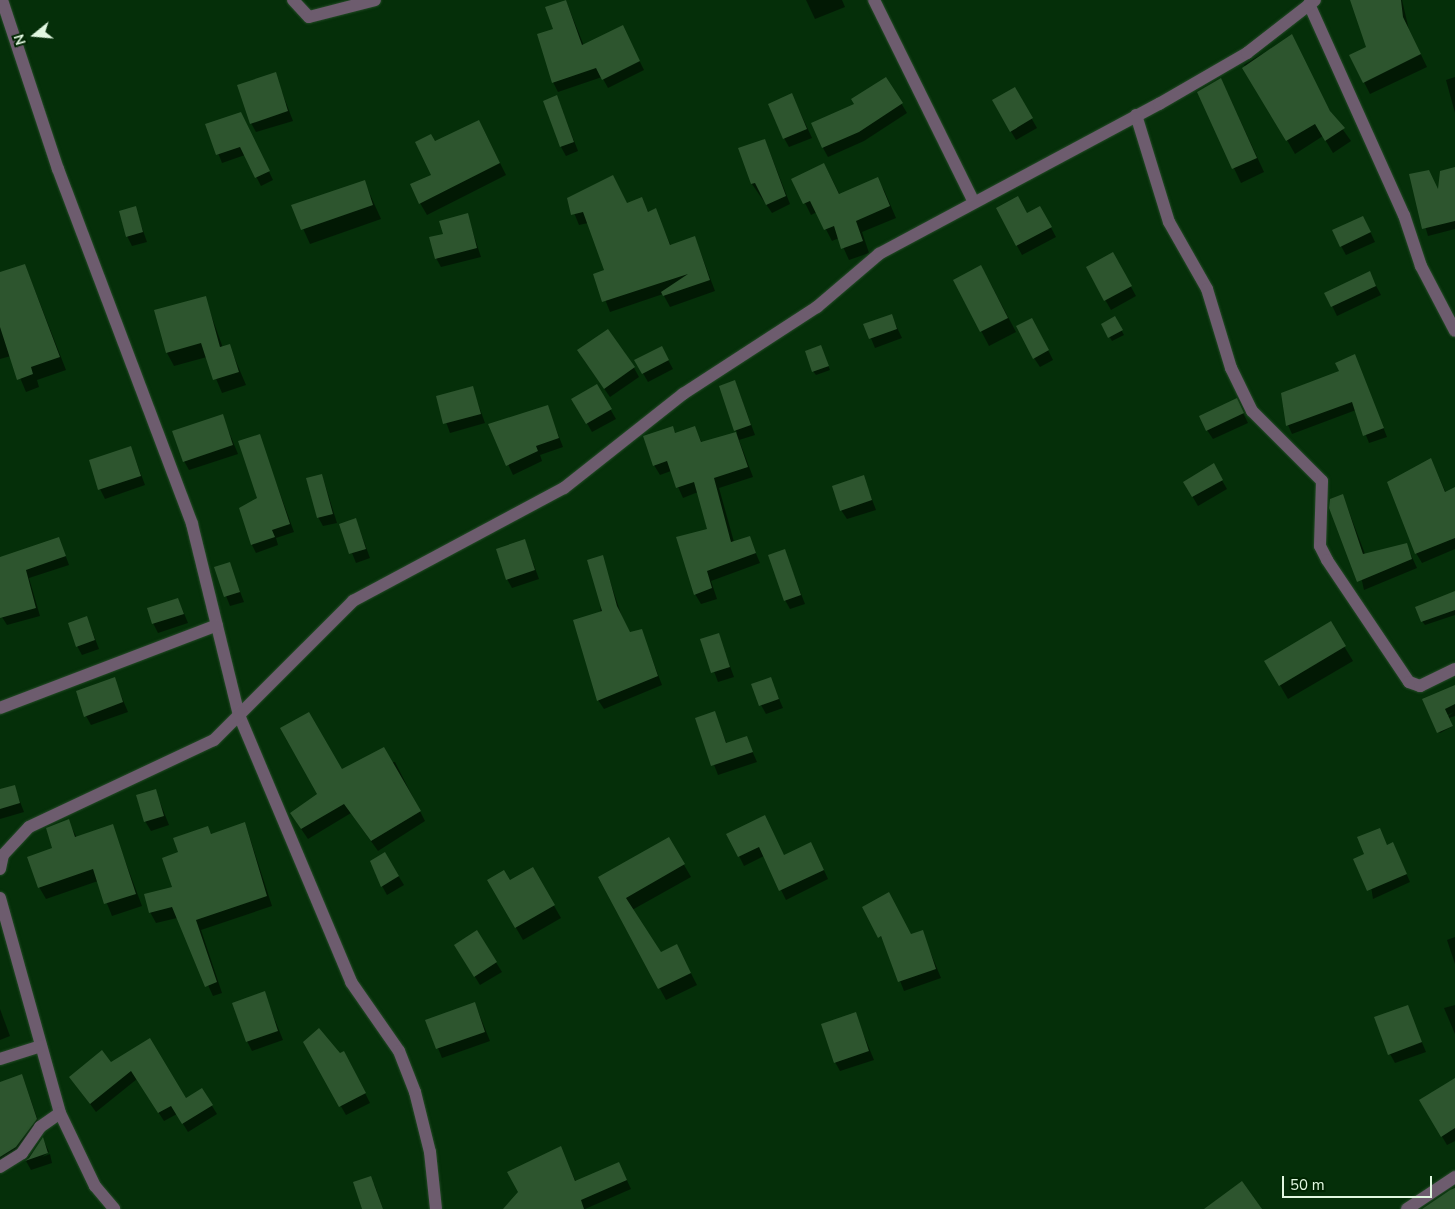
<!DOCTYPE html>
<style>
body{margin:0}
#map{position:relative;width:1455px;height:1209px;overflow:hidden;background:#052f09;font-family:"Nunito Sans",sans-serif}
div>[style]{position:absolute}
.shadow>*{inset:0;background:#0007}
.building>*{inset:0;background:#2d552e}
.roads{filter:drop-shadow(0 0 1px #244b27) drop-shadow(0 0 1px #244b27)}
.street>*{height:12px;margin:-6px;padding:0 6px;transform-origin:6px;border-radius:6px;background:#6d5c6e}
span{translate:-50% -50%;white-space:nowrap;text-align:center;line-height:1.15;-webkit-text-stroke:5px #002501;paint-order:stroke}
.north{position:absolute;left:10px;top:10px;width:50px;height:50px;-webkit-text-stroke:4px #002501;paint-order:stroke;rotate:253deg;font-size:14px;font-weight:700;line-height:20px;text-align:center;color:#e1f7e0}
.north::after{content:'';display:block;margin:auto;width:18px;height:22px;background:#e1f7e0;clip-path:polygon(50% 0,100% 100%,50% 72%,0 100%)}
.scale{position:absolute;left:1282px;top:1176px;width:150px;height:22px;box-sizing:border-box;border:2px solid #e1f7e0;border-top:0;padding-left:6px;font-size:15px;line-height:18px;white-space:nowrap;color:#e1f7e0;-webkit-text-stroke:4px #002501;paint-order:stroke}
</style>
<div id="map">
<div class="shadow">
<div style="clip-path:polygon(806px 0,842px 0,845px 7px,815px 19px)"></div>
<div style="clip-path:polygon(1357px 0,1402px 0,1409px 30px,1427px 67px,1370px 94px,1364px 82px,1367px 48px)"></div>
<div style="clip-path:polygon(566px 1px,584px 46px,627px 36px,644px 70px,608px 88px,602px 77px,558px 92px,553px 82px,554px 29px)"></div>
<div style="clip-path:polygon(1292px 36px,1331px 113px,1351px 141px,1333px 153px,1323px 136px,1295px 154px,1244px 65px)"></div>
<div style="clip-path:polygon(275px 74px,293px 121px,256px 132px,251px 123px)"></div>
<div style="clip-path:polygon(1455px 77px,1455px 113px,1446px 80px)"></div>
<div style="clip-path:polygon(886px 78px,907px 113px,864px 141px,828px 157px,823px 148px,856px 105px)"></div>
<div style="clip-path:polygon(1221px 79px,1264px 172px,1241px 183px,1198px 92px)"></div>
<div style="clip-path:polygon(1014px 88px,1037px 128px,1016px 140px,993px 101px)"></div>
<div style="clip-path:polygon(792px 95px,812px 138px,789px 147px,784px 138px)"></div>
<div style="clip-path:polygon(557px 97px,578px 151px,566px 156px,561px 147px)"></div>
<div style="clip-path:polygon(245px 121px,273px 180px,261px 186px,245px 155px,222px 163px,207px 125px)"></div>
<div style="clip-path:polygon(479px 121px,506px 175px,427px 215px,420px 203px,432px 175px,435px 143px)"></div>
<div style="clip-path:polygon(765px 140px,790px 204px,772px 213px,752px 184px,740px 149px)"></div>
<div style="clip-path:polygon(824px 164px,840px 195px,877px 179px,884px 190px,896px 218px,862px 232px,869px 253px,849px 260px,839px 238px,832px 241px,817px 212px,811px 215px,793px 179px)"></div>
<div style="clip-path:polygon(1455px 172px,1455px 229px,1428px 236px,1410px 175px,1440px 193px)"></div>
<div style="clip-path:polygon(364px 181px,381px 219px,310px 244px,293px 206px)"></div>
<div style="clip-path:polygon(568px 198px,627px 205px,641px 199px,649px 213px,655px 210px,671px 246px,695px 238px,715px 291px,670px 307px,663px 294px,610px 312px,595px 274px,606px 271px,588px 223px,579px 225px)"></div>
<div style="clip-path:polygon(1040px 207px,1056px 237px,1022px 255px,997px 209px,1026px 215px)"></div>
<div style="clip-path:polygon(135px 208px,147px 242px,132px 246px,127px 236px)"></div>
<div style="clip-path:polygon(467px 215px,481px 257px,441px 267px,436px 258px,444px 235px)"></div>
<div style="clip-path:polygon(1368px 227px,1375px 242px,1346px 255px,1341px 246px)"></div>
<div style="clip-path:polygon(1113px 254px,1136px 296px,1111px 310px,1087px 268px)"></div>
<div style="clip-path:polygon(25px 265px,66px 370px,37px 380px,39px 387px,26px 392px,11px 356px,0 359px,0 273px)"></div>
<div style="clip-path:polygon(955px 281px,989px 281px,1016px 332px,989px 346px)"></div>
<div style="clip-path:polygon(1374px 282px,1381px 295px,1337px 316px,1326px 293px)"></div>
<div style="clip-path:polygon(205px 298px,223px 348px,229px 345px,246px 385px,222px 393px,207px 357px,174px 366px,167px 353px)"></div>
<div style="clip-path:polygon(891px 315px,902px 338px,875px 348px,865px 324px)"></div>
<div style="clip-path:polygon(1114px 317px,1124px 335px,1112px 341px,1102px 324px)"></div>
<div style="clip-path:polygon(1037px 328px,1053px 360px,1040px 367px,1034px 358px)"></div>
<div style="clip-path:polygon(661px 347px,673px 369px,648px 382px,636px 361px)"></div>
<div style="clip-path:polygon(823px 351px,830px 370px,816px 375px,813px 371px)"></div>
<div style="clip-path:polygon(1355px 356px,1387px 437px,1369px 443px,1356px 410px,1292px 434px,1288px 425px)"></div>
<div style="clip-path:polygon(584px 360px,634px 368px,639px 377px,610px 397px)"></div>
<div style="clip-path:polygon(735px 381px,755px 435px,739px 440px,753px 477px,719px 488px,734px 542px,749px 537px,760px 563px,711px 581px,717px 599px,701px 604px,695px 594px,709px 530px,698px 492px,683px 498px,671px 471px,660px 475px,654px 465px,672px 428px,676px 434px,695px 428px,702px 443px,737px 433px,720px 386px)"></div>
<div style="clip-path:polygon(596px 385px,616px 419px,592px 432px,573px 399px)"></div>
<div style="clip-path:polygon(472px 387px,485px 423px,450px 433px,437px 397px)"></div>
<div style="clip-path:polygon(547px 406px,563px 447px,540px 455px,542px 461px,513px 475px,490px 425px)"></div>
<div style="clip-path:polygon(1241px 409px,1248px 423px,1213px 439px,1207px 430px)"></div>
<div style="clip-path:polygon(222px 415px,238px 454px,189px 470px,184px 461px)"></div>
<div style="clip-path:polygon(259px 436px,294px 532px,276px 538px,278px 545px,256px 553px,252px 545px,259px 499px)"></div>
<div style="clip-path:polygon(131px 448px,145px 485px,105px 499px,100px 489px)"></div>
<div style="clip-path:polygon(1431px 460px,1446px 493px,1455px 489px,1455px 549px,1422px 563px,1416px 553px)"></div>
<div style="clip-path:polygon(1213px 465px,1227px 489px,1198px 506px,1184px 482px)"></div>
<div style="clip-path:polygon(322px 475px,337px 523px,323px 526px,318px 517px)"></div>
<div style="clip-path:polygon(863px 476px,876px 510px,847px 519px,841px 510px)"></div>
<div style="clip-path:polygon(1343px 496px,1365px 554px,1406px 544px,1417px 568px,1364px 590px)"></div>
<div style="clip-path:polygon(356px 520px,370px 558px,356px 563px,341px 525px)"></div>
<div style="clip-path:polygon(59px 538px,69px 565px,29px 578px,40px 616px,7px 625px,0 614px,0 558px)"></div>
<div style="clip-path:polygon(525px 541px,539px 579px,512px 588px,507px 579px)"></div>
<div style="clip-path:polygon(784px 550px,805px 604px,790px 609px,785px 600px)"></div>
<div style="clip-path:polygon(602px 557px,622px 617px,630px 634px,641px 630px,662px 685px,604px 709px,598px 700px)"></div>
<div style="clip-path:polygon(229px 563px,244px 602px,230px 606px,215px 568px)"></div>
<div style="clip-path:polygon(1455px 592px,1455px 615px,1425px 625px,1422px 621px)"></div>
<div style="clip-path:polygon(178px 599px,188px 623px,158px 633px,153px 623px)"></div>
<div style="clip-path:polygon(87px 618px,99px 649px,82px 655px,77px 646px)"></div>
<div style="clip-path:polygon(1330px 623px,1353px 661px,1288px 699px,1266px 661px)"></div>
<div style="clip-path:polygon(718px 634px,734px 677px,718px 682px,702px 639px)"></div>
<div style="clip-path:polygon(770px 678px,783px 708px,766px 714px,761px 705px)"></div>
<div style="clip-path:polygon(114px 679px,128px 712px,91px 725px,86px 716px)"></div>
<div style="clip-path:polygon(1455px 686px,1455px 716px,1449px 718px,1453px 726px,1440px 733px,1435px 725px,1454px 712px,1434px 722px)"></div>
<div style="clip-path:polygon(714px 713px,727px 744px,746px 737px,757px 762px,718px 775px,696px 718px)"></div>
<div style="clip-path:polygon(395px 762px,425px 821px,378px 851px,351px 813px,308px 839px,297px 823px,341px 771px)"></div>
<div style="clip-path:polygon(14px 786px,24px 812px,0 819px,0 791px)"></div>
<div style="clip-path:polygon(155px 790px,169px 825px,151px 831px,145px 821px)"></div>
<div style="clip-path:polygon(68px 821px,77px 838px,112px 826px,142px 906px,112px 916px,98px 881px,46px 899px,39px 887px)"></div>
<div style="clip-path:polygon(245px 823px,272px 906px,201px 930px,222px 993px,213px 996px,177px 918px,156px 923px,150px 912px,173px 888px,180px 853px,207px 827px,212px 835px)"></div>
<div style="clip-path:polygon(1379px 829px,1387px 846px,1393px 843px,1410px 882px,1373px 899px,1366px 855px)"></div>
<div style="clip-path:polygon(728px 834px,784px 856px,816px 853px,828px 879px,786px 900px,764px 856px,744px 866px)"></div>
<div style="clip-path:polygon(669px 839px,691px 877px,632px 910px,661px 953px,683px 958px,697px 985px,666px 1000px,600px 878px)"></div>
<div style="clip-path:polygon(385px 854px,404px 885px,387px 895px,382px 886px)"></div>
<div style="clip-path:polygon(533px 869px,561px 918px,523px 940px,489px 881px,510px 882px)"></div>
<div style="clip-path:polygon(863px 908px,911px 936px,922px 932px,941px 978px,904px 991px,886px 945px)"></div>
<div style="clip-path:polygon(477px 932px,502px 972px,480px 985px,461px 954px)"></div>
<div style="clip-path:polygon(1455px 937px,1455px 964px,1447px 940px)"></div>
<div style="clip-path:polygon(264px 993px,283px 1040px,252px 1051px,247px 1041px)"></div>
<div style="clip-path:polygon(475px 1004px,490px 1041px,442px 1058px,427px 1021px)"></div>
<div style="clip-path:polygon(1455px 1005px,1455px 1034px,1444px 1008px)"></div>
<div style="clip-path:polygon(1407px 1007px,1426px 1052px,1395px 1063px,1390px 1054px)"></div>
<div style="clip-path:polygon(0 1009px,10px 1036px,0 1040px)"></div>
<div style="clip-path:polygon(855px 1014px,874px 1060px,840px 1071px,835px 1062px)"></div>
<div style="clip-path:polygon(149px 1040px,186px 1100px,202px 1090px,217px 1114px,188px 1132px,177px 1114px,164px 1121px,137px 1079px,96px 1112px,70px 1077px,111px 1064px)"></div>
<div style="clip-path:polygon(304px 1043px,349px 1061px,370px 1103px,346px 1115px)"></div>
<div style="clip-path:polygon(22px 1075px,41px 1129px,0 1170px,0 1083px)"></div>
<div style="clip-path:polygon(1455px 1085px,1455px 1141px,1447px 1145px,1421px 1101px)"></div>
<div style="clip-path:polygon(43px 1139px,49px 1152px,42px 1157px,50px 1154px,52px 1163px,31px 1170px,26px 1161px)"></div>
<div style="clip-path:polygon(560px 1147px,576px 1182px,623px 1172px,631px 1189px,585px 1209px,529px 1209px)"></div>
<div style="clip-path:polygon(370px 1177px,375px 1186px,383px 1209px,364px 1209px)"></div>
</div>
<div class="building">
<div style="clip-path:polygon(566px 0,582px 45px,623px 25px,640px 61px,602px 80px,596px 68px,552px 83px,537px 34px,553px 29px,545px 7px)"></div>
<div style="clip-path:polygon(1350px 0,1401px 0,1403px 17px,1421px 54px,1363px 83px,1349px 55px,1366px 47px)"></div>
<div style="clip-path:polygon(1292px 34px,1330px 111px,1345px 128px,1325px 141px,1315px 124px,1286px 141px,1242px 68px)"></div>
<div style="clip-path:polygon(276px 72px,288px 111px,250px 124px,237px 85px)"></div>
<div style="clip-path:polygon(886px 77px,903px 103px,859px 132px,822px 148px,811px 123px,854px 104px,851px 99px)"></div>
<div style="clip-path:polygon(1221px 78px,1257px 158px,1232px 169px,1197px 92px)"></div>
<div style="clip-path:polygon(1015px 87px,1033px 118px,1010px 132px,992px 100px)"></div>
<div style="clip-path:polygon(792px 93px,807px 129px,783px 139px,768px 104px)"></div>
<div style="clip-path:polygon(557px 95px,574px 142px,560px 147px,543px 101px)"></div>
<div style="clip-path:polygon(241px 112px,270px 171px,255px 178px,240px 147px,216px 155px,205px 124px)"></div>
<div style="clip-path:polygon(479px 120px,500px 163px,419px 204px,410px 184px,431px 175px,415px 142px,431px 134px,435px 141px)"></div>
<div style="clip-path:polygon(765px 139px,786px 196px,766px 205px,755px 183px,751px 184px,738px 148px)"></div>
<div style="clip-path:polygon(824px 163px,839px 194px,878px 177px,890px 206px,856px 221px,863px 241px,841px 249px,834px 226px,824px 230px,810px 201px,803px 204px,791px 179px)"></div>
<div style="clip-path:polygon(1455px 167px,1455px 221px,1422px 229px,1409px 174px,1429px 170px,1438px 189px,1440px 171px)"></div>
<div style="clip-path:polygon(613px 175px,627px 203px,642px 197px,648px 212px,656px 208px,670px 245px,695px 236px,710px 280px,663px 296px,661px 292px,688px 274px,602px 302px,593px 274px,604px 270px,583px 212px,571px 215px,567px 198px)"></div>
<div style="clip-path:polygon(365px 180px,373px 205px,301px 230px,291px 205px)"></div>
<div style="clip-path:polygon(1018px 196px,1027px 213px,1040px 206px,1052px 227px,1016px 246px,996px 208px)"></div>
<div style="clip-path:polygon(136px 206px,143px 232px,126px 237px,119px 211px)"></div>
<div style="clip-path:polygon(468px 213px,477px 248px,435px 259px,429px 237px,443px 234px,439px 221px)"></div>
<div style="clip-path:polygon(1363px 216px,1371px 232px,1340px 247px,1332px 230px)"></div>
<div style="clip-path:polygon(1113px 252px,1132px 286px,1104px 301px,1086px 267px)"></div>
<div style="clip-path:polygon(25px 264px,60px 357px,31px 367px,33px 374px,17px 380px,0 327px,0 272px)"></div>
<div style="clip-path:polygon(981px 265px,1008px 318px,980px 332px,953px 280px)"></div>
<div style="clip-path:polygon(1370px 271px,1376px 286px,1331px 307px,1324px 293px)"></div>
<div style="clip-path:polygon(206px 296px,220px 347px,230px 344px,239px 372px,213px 380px,201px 343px,166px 353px,154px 310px)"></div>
<div style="clip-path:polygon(892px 314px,897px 329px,869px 339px,863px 324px)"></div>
<div style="clip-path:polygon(1115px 316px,1123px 330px,1108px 338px,1101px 324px)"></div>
<div style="clip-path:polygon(1032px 318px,1049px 350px,1033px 359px,1016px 326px)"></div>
<div style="clip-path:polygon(608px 329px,635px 367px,604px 389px,577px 350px)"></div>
<div style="clip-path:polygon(821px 345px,829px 366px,812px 372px,805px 351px)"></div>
<div style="clip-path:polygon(662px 346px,669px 360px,642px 374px,634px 360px)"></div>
<div style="clip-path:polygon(1355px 354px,1384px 428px,1363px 436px,1352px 402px,1286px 426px,1281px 393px,1339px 371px,1335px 363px)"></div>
<div style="clip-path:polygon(735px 380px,751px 425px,734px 431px,719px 386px)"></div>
<div style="clip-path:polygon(597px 384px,612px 409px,586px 424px,571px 399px)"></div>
<div style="clip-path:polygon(473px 386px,481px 414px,443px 424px,436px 396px)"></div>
<div style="clip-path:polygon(1237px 398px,1244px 413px,1206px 431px,1199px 416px)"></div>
<div style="clip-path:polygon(548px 405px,559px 438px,536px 446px,538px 451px,506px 466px,488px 424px)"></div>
<div style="clip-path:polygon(223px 414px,233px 445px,183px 462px,172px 431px)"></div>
<div style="clip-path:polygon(673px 426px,675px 433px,695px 426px,701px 442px,736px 432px,748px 467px,714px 478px,731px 542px,750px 536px,756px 553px,707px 571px,712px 588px,694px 595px,676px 537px,707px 529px,694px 482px,676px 488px,667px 461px,653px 466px,643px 436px)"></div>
<div style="clip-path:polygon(260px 434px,290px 524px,272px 530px,275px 537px,251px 545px,239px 508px,257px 498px,238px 441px)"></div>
<div style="clip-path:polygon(131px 446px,141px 476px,98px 490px,89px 460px)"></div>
<div style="clip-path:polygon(1431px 458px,1445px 492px,1455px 487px,1455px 538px,1415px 554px,1387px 482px)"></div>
<div style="clip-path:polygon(1214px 463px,1223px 480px,1192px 497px,1183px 482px)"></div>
<div style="clip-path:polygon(322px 474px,333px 514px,317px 518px,306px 478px)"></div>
<div style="clip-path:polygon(864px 475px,872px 500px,840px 511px,832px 486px)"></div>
<div style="clip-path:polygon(1343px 494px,1363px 554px,1407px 543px,1412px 559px,1357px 582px,1329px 508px,1330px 499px)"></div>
<div style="clip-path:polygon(356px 518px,366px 549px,349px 554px,339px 524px)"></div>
<div style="clip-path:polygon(59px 537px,66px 556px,26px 570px,36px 608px,0 618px,0 557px)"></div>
<div style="clip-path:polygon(525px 539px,535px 570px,506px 580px,496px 549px)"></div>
<div style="clip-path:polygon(785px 549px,801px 595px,784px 601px,768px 555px)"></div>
<div style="clip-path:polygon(603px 555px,617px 606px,630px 632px,642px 629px,658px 676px,597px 701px,573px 620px,602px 611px,587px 560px)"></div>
<div style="clip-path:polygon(230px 562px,240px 592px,224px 597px,214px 567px)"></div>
<div style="clip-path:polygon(1455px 591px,1455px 610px,1421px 622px,1415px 607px)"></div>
<div style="clip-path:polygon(178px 598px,184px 614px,152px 624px,147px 608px)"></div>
<div style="clip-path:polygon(87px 616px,95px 640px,76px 647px,68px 623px)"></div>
<div style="clip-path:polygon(1331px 621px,1346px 646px,1279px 686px,1264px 661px)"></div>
<div style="clip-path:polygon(719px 633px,730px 667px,711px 673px,700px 639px)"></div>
<div style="clip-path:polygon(115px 677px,123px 702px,84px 717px,76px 691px)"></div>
<div style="clip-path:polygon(771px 677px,779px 699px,759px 706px,751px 684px)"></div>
<div style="clip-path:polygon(1455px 685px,1455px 704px,1445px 709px,1453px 726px,1437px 733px,1422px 699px)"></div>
<div style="clip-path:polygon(715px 711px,726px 743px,747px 736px,753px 752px,711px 766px,695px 718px)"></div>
<div style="clip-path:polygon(309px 712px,342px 769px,384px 747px,421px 811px,371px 841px,344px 804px,301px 829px,290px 813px,317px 794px,280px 728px)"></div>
<div style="clip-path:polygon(15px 785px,20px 803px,0 809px,0 789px)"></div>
<div style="clip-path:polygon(156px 789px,164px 816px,144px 822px,136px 795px)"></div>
<div style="clip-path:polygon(765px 815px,784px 855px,811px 842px,824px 870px,779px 891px,759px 847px,738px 857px,726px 834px)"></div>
<div style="clip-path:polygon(69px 819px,75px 837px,113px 824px,136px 894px,104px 904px,93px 869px,38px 888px,27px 857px,52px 848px,46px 828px)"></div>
<div style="clip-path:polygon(245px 822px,267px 896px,196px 920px,217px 982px,205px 987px,172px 907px,149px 913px,144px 894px,172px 887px,162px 858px,178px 852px,173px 838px,208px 826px,211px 834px)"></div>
<div style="clip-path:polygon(1380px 828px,1387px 845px,1393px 842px,1407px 874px,1367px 891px,1353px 859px,1364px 854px,1357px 837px)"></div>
<div style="clip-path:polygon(669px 837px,685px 864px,626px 898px,661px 952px,677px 944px,691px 973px,658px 989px,598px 877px)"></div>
<div style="clip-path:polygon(385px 852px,399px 876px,381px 887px,370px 861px)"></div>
<div style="clip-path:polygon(533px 867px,555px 905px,515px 928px,487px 880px,504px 870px,510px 880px)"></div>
<div style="clip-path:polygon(889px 892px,911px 934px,923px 930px,936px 969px,898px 982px,881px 936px,878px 938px,862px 907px)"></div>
<div style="clip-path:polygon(477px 930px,497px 962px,474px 977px,454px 945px)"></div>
<div style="clip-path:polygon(265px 991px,278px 1031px,246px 1042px,232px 1003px)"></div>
<div style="clip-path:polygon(475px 1002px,485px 1032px,436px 1049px,425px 1020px)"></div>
<div style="clip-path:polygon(1408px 1005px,1422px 1042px,1388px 1055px,1374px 1017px)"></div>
<div style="clip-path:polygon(856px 1012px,869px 1051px,834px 1063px,821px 1024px)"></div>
<div style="clip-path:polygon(319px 1028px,340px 1053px,344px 1051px,366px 1093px,339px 1107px,303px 1042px)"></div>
<div style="clip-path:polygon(150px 1038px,186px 1098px,202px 1088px,213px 1105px,182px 1124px,171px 1106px,158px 1113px,131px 1071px,90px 1104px,69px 1077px,102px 1050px,111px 1062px)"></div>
<div style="clip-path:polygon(22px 1074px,37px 1119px,16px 1147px,0 1157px,0 1082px)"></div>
<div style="clip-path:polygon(1455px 1078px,1455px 1128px,1441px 1137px,1419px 1100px)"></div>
<div style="clip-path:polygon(43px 1137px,48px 1153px,25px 1161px,29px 1158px)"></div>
<div style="clip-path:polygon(561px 1146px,575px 1181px,619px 1162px,627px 1180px,581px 1200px,584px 1209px,503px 1209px,518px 1192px,507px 1172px)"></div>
<div style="clip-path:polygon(371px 1176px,383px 1209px,362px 1209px,353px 1182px)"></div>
<div style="clip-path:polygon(1242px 1181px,1262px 1209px,1204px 1209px)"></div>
<div style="clip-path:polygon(1455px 1188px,1455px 1209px,1422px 1209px,1450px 1190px)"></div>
</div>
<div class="roads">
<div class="street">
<div style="left:2px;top:0;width:178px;rotate:71.7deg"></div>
<div style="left:58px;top:169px;width:379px;rotate:69.3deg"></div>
<div style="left:192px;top:524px;width:197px;rotate:76.2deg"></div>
<div style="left:239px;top:715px;width:290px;rotate:67.2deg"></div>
<div style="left:351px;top:982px;width:84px;rotate:55.2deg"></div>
<div style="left:399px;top:1051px;width:44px;rotate:68.7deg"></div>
<div style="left:415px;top:1092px;width:62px;rotate:76deg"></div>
<div style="left:430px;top:1152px;width:57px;rotate:84deg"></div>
<div style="left:293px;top:0;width:23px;rotate:47deg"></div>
<div style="left:309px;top:17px;width:68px;rotate:-14.4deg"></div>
<div style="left:874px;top:0;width:225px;rotate:63.7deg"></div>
<div style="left:1309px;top:4px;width:231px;rotate:65.8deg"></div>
<div style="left:1404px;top:215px;width:54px;rotate:71.6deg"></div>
<div style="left:1421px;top:266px;width:73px;rotate:62.4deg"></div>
<div style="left:1136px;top:115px;width:112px;rotate:72.9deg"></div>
<div style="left:1169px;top:222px;width:77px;rotate:60.4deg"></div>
<div style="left:1207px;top:289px;width:83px;rotate:73.1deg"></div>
<div style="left:1231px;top:368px;width:48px;rotate:64deg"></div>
<div style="left:1252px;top:411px;width:99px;rotate:45deg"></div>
<div style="left:1322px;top:481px;width:65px;rotate:91.8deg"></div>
<div style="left:1320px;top:546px;width:16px;rotate:63deg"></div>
<div style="left:1327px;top:560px;width:147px;rotate:56.1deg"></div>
<div style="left:1409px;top:682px;width:12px;rotate:20deg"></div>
<div style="left:1420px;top:686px;width:39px;rotate:-26deg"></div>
<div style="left:0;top:708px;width:232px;rotate:-20.9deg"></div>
<div style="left:0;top:869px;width:14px;rotate:-78deg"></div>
<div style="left:3px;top:855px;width:38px;rotate:-47deg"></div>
<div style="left:29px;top:827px;width:204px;rotate:-25.2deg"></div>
<div style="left:214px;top:740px;width:197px;rotate:-45deg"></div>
<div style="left:353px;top:601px;width:239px;rotate:-28.2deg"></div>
<div style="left:564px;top:488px;width:152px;rotate:-38.3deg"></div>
<div style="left:683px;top:394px;width:160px;rotate:-33deg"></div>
<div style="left:817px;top:307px;width:82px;rotate:-40.5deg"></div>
<div style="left:879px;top:254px;width:318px;rotate:-28.2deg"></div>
<div style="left:1159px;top:104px;width:102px;rotate:-30.1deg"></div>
<div style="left:1247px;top:53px;width:86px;rotate:-37.9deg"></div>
<div style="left:0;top:898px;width:223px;rotate:74.4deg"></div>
<div style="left:60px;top:1113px;width:81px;rotate:64.4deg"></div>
<div style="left:95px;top:1186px;width:30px;rotate:50deg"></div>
<div style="left:0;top:1059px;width:43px;rotate:-17.6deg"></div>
<div style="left:0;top:1167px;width:26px;rotate:-32deg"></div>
<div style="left:22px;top:1153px;width:32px;rotate:-55deg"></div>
<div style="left:40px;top:1127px;width:24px;rotate:-35deg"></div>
<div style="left:1407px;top:1209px;width:58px;rotate:-33.7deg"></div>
</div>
</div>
<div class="north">N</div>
<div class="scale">50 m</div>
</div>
